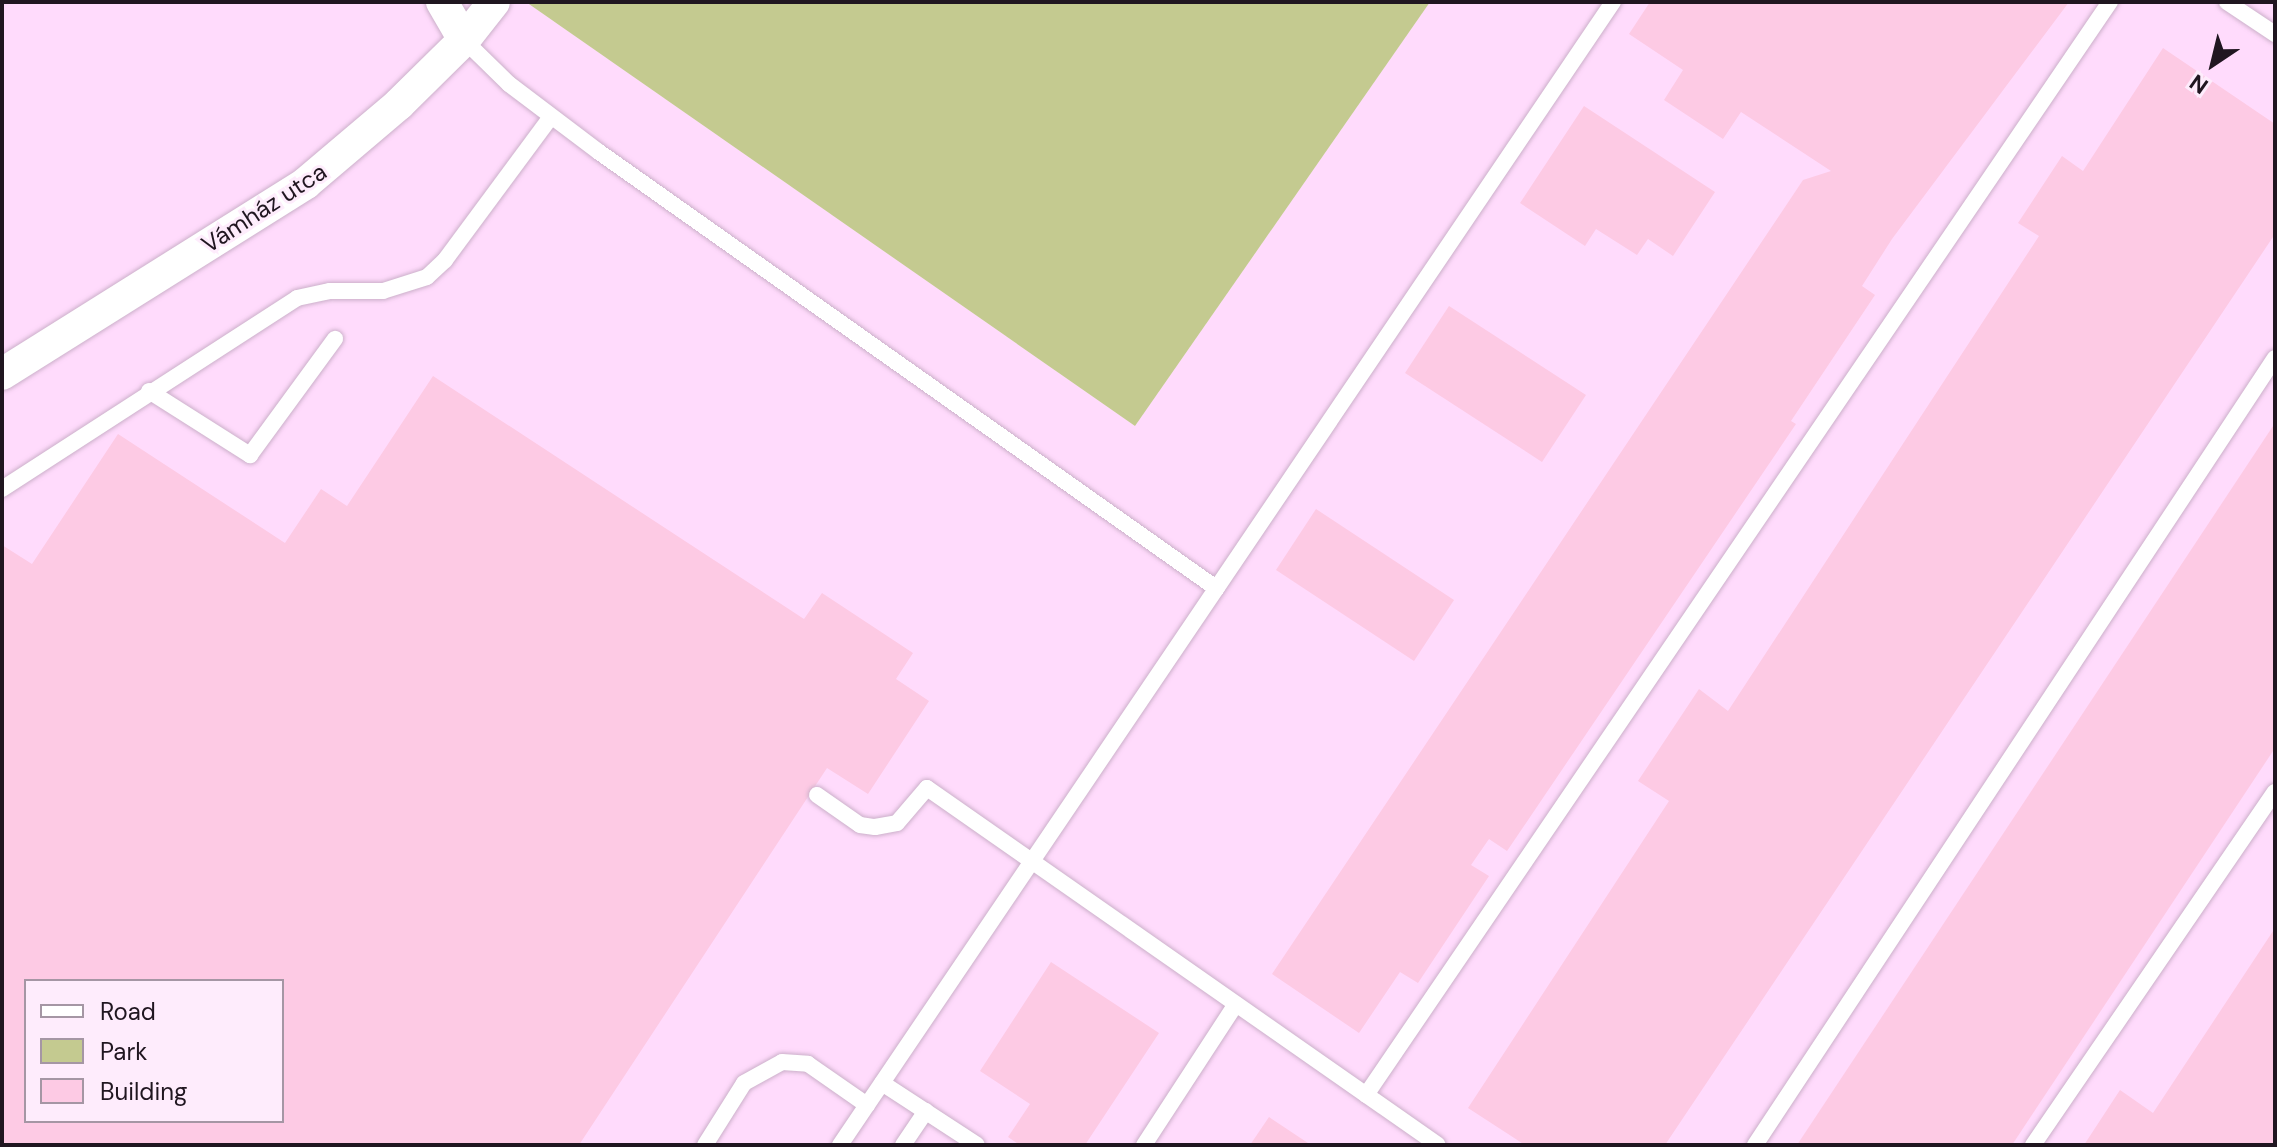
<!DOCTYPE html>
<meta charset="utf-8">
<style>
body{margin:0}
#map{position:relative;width:2277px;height:1147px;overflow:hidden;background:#feecfc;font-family:"DM Sans",sans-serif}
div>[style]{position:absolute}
.built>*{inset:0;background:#ffdbfc}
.green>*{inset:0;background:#c4ca90}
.building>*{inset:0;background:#fdcae4}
.roads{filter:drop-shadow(0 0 2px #ccb0ca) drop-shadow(0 0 2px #ccb0ca)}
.lane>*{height:16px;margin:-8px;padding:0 8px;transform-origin:8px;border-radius:8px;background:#fff}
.street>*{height:32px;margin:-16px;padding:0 16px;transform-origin:16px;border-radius:16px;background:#fff}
span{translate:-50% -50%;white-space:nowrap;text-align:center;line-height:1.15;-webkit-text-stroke:6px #feecfc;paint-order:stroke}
.street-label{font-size:24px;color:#201620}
.frame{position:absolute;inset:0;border:4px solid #201620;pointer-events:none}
.legend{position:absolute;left:24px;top:979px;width:260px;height:144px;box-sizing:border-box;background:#feecfc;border:2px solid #a596a4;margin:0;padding:10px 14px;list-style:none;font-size:24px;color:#201620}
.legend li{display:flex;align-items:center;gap:16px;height:40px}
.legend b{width:40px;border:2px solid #a596a4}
.north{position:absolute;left:2173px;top:24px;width:80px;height:80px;-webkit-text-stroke:6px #feecfc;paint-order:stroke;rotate:215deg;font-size:22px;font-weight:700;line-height:32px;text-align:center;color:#201620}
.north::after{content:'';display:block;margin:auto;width:28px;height:36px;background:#201620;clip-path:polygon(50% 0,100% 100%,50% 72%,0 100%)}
</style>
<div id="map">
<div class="built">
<div style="clip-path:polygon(evenodd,2px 2px,526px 2px,1135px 426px,1430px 2px,2275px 2px,2275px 1145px,2px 1145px,2px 2px,26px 981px,282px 981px,282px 1121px,26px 1121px,26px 981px)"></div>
</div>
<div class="green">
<div style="clip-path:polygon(526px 2px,1430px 2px,1135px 426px)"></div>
</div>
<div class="building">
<div style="clip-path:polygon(1650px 2px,2069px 2px,1892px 239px,1862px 286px,1875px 295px,1791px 421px,1796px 424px,1507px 851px,1489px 839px,1471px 865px,1489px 876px,1418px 983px,1400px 972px,1359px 1033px,1272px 974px,1803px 180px,1831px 171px,1741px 112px,1723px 139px,1664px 100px,1683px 70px,1629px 34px)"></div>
<div style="clip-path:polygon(2163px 48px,2275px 124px,2275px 234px,1665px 1145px,1525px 1145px,1468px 1108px,1669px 801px,1638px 781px,1699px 689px,1728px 711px,2039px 236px,2018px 223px,2062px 156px,2083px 171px)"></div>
<div style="clip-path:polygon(1584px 106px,1715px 192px,1673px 256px,1648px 239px,1637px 255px,1596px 229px,1585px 246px,1520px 203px)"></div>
<div style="clip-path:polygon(1449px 306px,1586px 395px,1542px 462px,1405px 373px)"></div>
<div style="clip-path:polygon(evenodd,433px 376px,804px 619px,822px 593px,913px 653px,896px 679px,929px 701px,868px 794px,827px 768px,579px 1145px,2px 1145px,2px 545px,32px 564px,118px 434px,285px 543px,321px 489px,347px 506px,433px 376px,26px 981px,282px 981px,282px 1121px,26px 1121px,26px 981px)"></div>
<div style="clip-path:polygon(2275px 423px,2275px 748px,2012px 1145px,1797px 1145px)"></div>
<div style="clip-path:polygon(1316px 509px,1454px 600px,1414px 661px,1276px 570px)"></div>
<div style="clip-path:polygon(2275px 928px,2275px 1145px,2084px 1145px,2120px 1090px,2153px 1113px)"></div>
<div style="clip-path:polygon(1051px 962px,1159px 1033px,1085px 1145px,1020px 1145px,1008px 1137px,1030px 1104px,980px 1071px)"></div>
<div style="clip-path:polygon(1269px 1117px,1311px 1145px,1250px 1145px)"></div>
</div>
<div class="roads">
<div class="lane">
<div style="left:2227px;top:2px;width:58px;rotate:33.7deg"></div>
<div style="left:464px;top:40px;width:63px;rotate:44.4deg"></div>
<div style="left:509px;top:84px;width:113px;rotate:37.1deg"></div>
<div style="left:599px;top:152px;width:756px;rotate:35.25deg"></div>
<div style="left:149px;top:391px;width:120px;rotate:32.4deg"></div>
<div style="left:250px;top:455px;width:144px;rotate:-53.8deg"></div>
<div style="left:2px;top:489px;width:351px;rotate:-32.9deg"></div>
<div style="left:297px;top:298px;width:34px;rotate:-12deg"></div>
<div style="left:330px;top:291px;width:53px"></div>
<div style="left:383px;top:291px;width:46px;rotate:-17.7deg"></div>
<div style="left:427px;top:277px;width:25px;rotate:-43deg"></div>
<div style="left:445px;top:260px;width:178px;rotate:-53.5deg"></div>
<div style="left:817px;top:795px;width:52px;rotate:34.9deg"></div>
<div style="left:860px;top:825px;width:15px;rotate:8deg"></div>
<div style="left:875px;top:827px;width:22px;rotate:-10deg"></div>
<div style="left:897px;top:823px;width:46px;rotate:-49.4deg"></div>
<div style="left:927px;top:788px;width:623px;rotate:34.94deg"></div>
<div style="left:882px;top:1083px;width:113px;rotate:33.1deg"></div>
<div style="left:1366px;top:1095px;width:1322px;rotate:-55.76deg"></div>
<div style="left:705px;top:1145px;width:73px;rotate:-57.8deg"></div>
<div style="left:744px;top:1083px;width:43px;rotate:-28.9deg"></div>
<div style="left:782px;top:1062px;width:26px;rotate:4deg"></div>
<div style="left:808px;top:1064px;width:72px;rotate:34.8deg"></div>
<div style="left:840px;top:1145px;width:1380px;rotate:-55.93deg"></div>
<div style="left:903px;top:1145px;width:41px;rotate:-55.9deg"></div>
<div style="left:1144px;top:1145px;width:168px;rotate:-56.9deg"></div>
<div style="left:1755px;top:1145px;width:943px;rotate:-56.55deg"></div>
<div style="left:2033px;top:1145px;width:428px;rotate:-55.6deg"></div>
</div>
<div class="street">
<div style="left:442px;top:2px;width:44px;rotate:59.9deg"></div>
<div style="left:2px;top:374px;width:359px;rotate:-32.1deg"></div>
<div style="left:306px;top:183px;width:122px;rotate:-40.3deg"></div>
<div style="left:399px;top:104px;width:91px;rotate:-44.6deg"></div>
<div style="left:464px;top:40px;width:48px;rotate:-51.7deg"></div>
</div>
</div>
<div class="street-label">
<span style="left:264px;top:208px;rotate:-33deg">Vámház utca</span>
</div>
<div class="frame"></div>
<ul class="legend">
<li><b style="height:10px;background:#fff"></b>Road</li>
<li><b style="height:22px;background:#c4ca90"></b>Park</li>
<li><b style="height:22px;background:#fdcae4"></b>Building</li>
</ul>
<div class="north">N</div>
</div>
